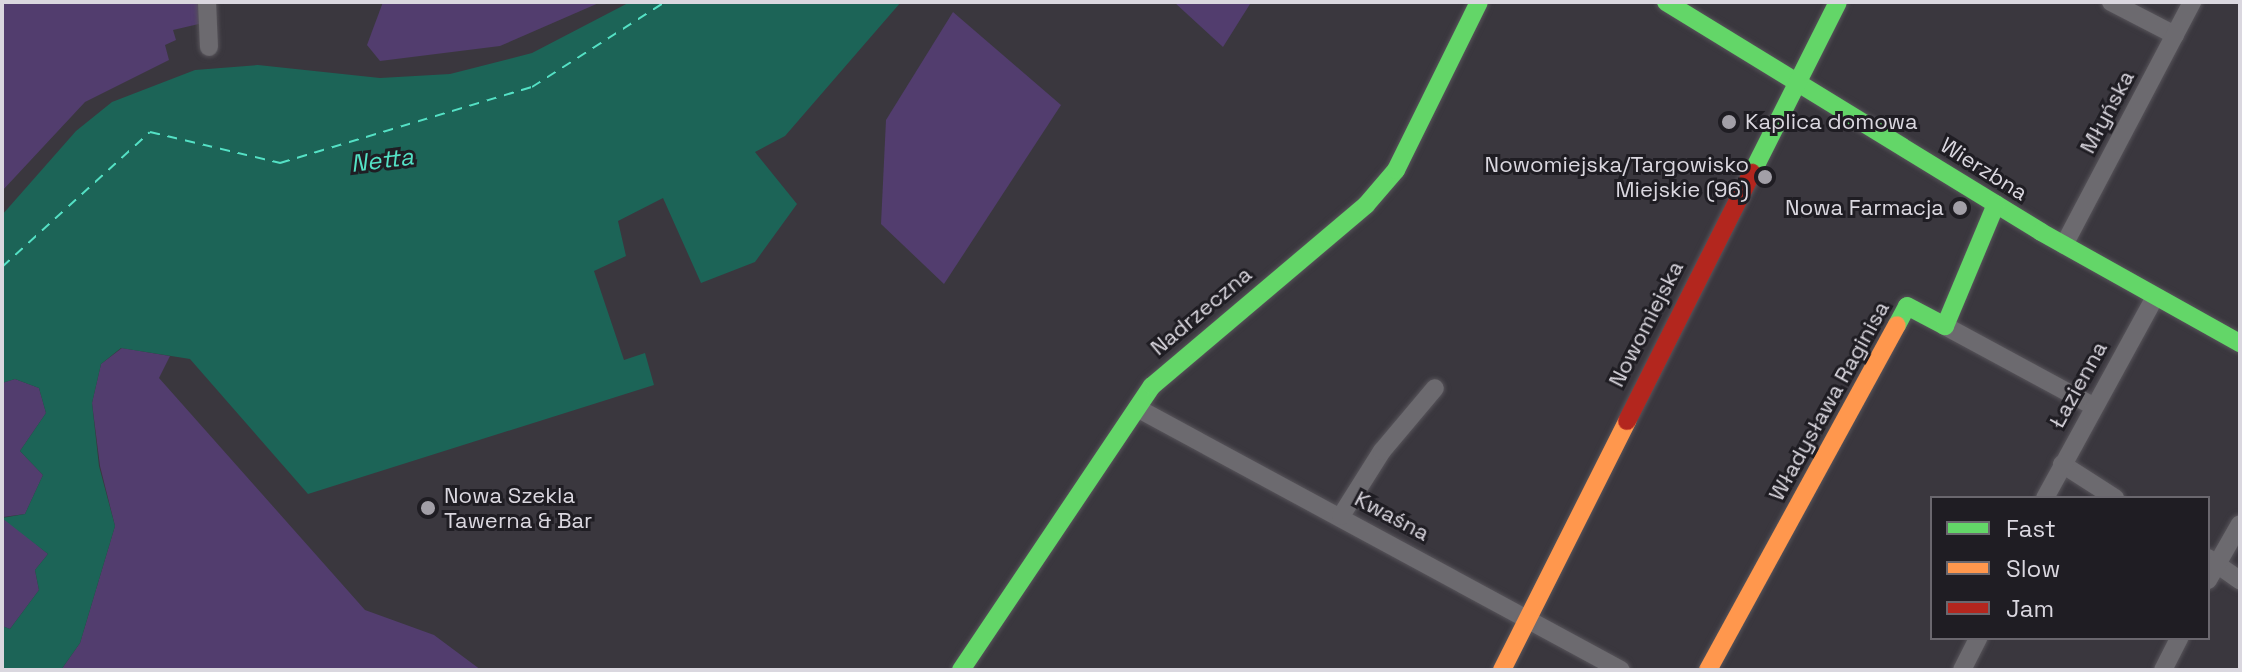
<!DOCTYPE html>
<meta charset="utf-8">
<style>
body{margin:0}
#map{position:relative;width:2242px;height:672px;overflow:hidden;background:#3a373e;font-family:"Space Grotesk",sans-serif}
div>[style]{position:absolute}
.green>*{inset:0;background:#523d6e}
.water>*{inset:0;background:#1c6457}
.ferry>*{height:2px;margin-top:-1px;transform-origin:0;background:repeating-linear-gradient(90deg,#54e1c5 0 10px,transparent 0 18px)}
.roads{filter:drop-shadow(0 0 2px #57545a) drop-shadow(0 0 2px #57545a)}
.street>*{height:18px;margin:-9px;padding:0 9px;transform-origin:9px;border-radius:9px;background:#6c6a6f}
.fast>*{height:18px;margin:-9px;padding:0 9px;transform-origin:9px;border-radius:9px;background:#63d668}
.slow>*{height:18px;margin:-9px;padding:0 9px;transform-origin:9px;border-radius:9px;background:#ff974d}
.jam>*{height:18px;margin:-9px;padding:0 9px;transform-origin:9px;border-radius:9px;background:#b3261e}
.dots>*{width:22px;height:22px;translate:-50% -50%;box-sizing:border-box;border:4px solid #1f1d23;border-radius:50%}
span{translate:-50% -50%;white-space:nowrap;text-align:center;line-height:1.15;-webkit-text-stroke:6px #1f1d23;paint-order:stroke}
.street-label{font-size:22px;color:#dad7df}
.poi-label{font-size:22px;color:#dad7df}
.left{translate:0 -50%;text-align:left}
.right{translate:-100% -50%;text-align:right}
.water-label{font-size:24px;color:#54e1c5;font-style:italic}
.frame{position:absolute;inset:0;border:4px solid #dad7df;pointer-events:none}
.legend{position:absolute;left:1930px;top:496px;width:280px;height:144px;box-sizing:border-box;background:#1f1d23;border:2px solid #6a676e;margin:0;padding:10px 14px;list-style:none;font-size:24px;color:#dad7df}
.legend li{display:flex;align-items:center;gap:16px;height:40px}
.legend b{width:40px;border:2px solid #6a676e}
</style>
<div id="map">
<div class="green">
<div style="clip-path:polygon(2px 2px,201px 2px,203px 23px,173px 30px,176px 40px,165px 45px,169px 60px,85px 102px,2px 191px)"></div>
<div style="clip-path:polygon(383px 2px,601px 2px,500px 46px,380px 61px,367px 45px)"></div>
<div style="clip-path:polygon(1174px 2px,1246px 2px,1250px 4px,1223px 47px)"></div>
<div style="clip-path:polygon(953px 12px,1061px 105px,944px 284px,881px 224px,886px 120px)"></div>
<div style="clip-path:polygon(122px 348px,170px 356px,159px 378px,365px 610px,434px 635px,481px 670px,61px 670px,80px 643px,115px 526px,100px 466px,92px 403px,101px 364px)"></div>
<div style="clip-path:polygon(15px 379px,39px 388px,46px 413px,20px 451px,43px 475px,25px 514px,3px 517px,48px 554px,35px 570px,39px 590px,10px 629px,2px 626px,2px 383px)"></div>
</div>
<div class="water">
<div style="clip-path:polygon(630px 2px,901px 2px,785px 136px,755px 152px,797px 204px,755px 262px,701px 283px,663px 198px,618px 221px,626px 256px,594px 271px,624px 360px,645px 353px,654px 385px,308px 494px,190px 359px,121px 348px,101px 364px,92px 403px,99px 466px,115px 526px,80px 643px,61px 670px,2px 670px,2px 626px,10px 629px,39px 590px,35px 570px,48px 554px,2px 518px,25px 514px,43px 475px,20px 451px,46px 413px,39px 388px,15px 379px,2px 383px,2px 215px,76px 131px,112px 102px,195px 70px,258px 65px,380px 78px,450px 74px,532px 53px)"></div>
</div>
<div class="ferry">
<div style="left:2px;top:267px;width:200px;rotate:-42.4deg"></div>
<div style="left:150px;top:132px;width:134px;rotate:13.4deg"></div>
<div style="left:280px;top:163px;width:263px;rotate:-16.8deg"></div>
<div style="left:532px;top:87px;width:158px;rotate:-32.6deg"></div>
</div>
<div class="roads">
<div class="street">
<div style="left:207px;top:2px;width:45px;rotate:87.5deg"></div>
<div style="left:2111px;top:2px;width:72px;rotate:27.3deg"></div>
<div style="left:2064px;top:245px;width:275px;rotate:-62.2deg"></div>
<div style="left:1945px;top:326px;width:168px;rotate:28.4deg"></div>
<div style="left:1137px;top:408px;width:550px;rotate:28.43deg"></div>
<div style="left:2062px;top:464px;width:63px;rotate:32.7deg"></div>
<div style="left:2045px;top:498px;width:229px;rotate:-61.3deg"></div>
<div style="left:1341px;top:516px;width:77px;rotate:-57.8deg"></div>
<div style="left:1382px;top:451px;width:82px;rotate:-49.9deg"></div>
<div style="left:2208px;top:558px;width:39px;rotate:35deg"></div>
<div style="left:2208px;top:580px;width:64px;rotate:-60.3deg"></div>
<div style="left:1962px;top:670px;width:36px;rotate:-63deg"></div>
<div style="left:2163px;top:670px;width:36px;rotate:-63deg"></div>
</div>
<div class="fast">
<div style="left:1666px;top:2px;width:440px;rotate:31.5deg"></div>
<div style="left:2041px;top:232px;width:228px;rotate:29.2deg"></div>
<div style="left:1752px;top:173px;width:191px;rotate:-63.3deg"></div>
<div style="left:1897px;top:325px;width:21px;rotate:-62deg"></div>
<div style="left:1907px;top:306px;width:43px;rotate:27.8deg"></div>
<div style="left:1945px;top:326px;width:132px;rotate:-67.3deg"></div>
<div style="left:961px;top:670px;width:342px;rotate:-56.1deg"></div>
<div style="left:1152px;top:386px;width:280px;rotate:-40.2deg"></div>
<div style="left:1366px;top:205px;width:46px;rotate:-49.4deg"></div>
<div style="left:1396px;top:170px;width:187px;rotate:-63.7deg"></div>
</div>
<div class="slow">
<div style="left:1502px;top:670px;width:279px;rotate:-63.3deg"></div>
<div style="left:1708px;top:670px;width:393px;rotate:-61.3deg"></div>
</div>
<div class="jam">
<div style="left:1627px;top:421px;width:278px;rotate:-63.3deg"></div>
</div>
</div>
<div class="dots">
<div style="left:1729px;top:122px;background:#a29fa7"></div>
<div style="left:1765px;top:177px;background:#a29fa7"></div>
<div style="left:1960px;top:208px;background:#a29fa7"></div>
<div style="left:428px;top:508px;background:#a29fa7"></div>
</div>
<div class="street-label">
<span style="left:2107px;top:112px;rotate:-62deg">Młyńska</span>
<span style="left:1984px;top:169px;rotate:32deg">Wierzbna</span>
<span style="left:1201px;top:311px;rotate:-40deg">Nadrzeczna</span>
<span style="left:1646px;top:324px;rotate:-63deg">Nowomiejska</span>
<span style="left:2078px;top:385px;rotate:-61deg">Łazienna</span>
<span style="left:1829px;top:401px;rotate:-61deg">Władysława Raginisa</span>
<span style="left:1392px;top:516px;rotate:28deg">Kwaśna</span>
</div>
<div class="poi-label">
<span class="left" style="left:1745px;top:122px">Kaplica domowa</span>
<span class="right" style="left:1749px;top:177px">Nowomiejska/Targowisko<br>Miejskie (96)</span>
<span class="right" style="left:1944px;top:208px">Nowa Farmacja</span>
<span class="left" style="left:444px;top:508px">Nowa Szekla<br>Tawerna &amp; Bar</span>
</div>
<div class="water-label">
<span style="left:382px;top:160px;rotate:-7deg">Netta</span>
</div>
<div class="frame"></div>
<ul class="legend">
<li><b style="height:10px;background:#63d668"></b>Fast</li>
<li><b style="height:10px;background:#ff974d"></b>Slow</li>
<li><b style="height:10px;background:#b3261e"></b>Jam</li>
</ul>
</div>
